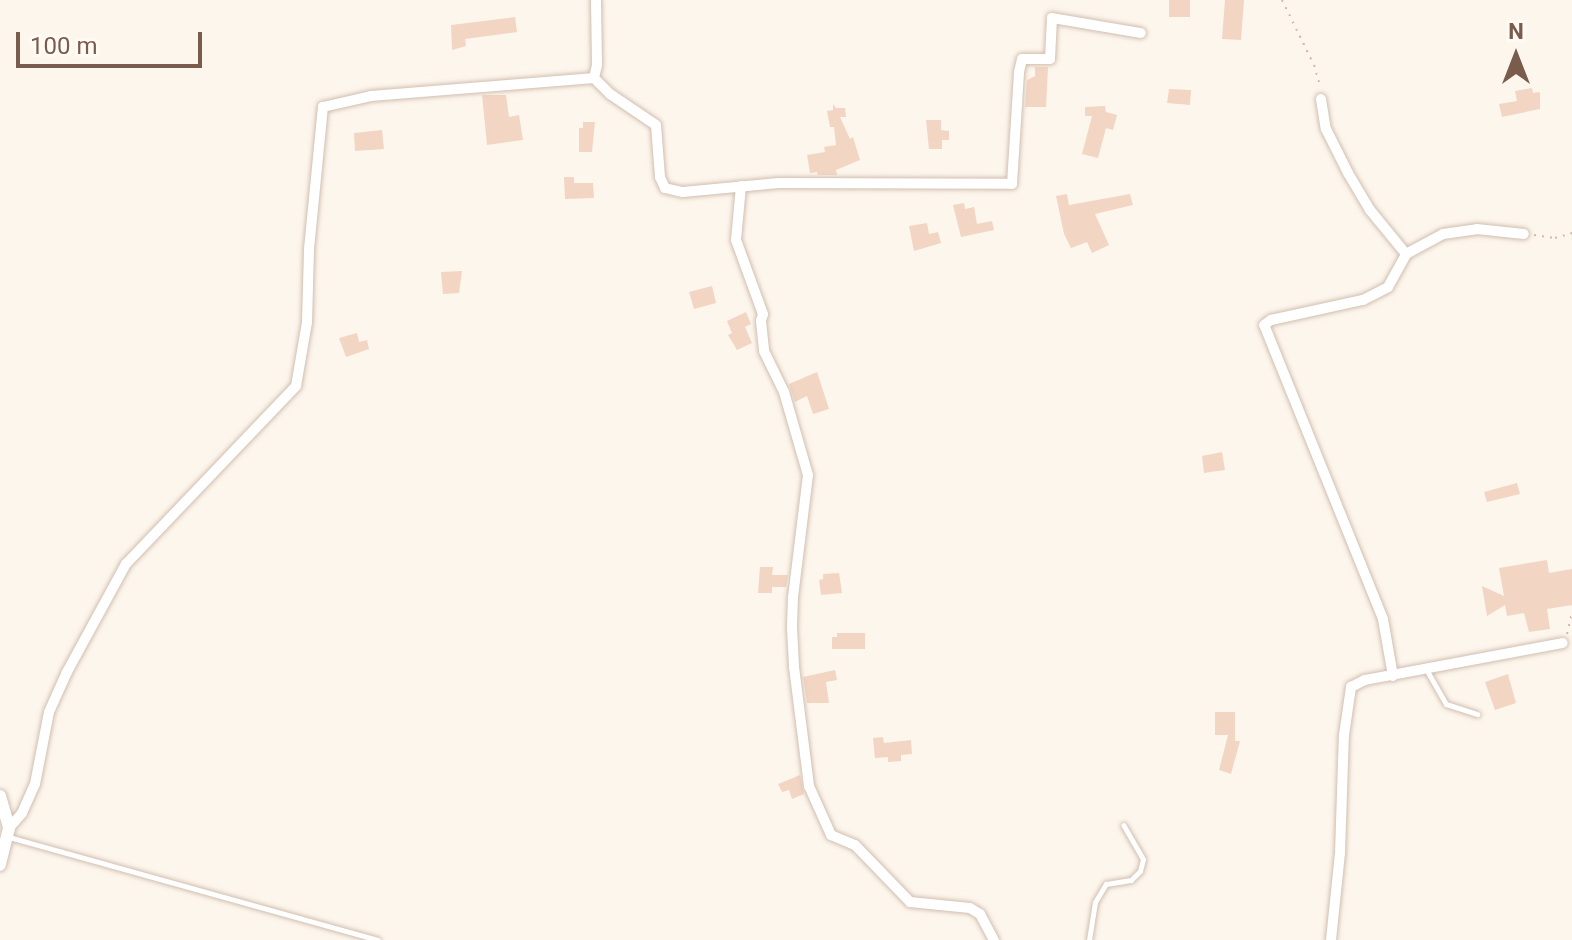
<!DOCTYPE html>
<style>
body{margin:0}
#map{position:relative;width:1572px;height:940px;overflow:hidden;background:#fdf6ec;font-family:Roboto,sans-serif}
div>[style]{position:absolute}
.building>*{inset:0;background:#f3d5c3}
.path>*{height:2px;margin-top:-1px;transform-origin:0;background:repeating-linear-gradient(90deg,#d9b8a5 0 2px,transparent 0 8px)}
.roads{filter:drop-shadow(0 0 2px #d1beb0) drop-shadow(0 0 2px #d1beb0)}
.service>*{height:5px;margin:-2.5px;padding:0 2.5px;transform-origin:2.5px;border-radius:2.5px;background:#fff}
.minor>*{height:10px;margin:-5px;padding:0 5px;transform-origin:5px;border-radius:5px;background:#fff}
.tertiary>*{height:12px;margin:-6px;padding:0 6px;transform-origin:6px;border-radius:6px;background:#fff}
span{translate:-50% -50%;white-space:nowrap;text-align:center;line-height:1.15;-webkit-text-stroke:7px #fffaf3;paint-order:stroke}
.north{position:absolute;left:1476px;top:16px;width:80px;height:80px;-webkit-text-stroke:6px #fffaf3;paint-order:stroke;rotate:0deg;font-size:22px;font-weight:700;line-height:32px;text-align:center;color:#7a5c4d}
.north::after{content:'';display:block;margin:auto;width:28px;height:36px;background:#7a5c4d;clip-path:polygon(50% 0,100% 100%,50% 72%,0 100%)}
.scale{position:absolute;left:16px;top:32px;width:186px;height:36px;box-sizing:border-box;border:4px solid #7a5c4d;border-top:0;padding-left:10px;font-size:24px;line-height:28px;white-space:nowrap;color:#7a5c4d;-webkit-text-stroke:6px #fffaf3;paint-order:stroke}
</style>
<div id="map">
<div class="building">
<div style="clip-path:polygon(1169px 0,1190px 0,1190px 17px,1169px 17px)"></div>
<div style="clip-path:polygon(1225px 0,1244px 0,1241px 40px,1222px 39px)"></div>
<div style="clip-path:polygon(515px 17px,517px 32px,465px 39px,466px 46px,452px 50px,451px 25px)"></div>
<div style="clip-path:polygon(1035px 67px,1048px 67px,1046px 107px,1025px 107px,1027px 80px,1035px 76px)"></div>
<div style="clip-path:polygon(1532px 88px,1533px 93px,1540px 92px,1540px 109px,1502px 117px,1499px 104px,1517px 101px,1515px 91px)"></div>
<div style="clip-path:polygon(1169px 89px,1191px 90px,1190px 105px,1167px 103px)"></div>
<div style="clip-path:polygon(482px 95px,506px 95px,509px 117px,519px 115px,523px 140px,487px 145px)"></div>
<div style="clip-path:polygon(833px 104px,836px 108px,845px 108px,846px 117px,840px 117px,850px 139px,853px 137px,860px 160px,836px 170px,837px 175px,818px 175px,817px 172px,810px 173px,807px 155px,825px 152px,824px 147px,836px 145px,834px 127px,830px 127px,827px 111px,833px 110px)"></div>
<div style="clip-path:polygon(1105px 106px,1106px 112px,1117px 115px,1113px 130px,1106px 128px,1098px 158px,1082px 154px,1092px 116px,1085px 116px,1085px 107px)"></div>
<div style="clip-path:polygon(926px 120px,941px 120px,941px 130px,949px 131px,949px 140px,942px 140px,942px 149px,929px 149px)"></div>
<div style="clip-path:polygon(583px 122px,595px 122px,592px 152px,579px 152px,579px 128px,583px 128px)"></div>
<div style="clip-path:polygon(382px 130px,384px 149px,355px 151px,354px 133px)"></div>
<div style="clip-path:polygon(564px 177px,574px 177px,574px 183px,593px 183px,594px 198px,565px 199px)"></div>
<div style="clip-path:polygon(1067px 194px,1069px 205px,1130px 194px,1133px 205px,1095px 214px,1109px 245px,1092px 253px,1087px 242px,1071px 248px,1064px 234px,1056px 196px)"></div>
<div style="clip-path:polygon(964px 203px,965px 209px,974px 207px,977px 224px,992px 221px,994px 230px,961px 237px,953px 205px)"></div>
<div style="clip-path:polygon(927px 223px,929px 234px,938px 232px,941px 243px,914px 251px,909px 226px)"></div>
<div style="clip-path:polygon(462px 271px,459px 293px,443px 294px,441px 272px)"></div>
<div style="clip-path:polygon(712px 286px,716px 303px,694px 309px,689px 292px)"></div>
<div style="clip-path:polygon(746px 312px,751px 324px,745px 327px,752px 343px,737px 350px,728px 335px,732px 333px,727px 321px)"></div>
<div style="clip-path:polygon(357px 333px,359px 342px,367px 340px,369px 349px,346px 357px,339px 338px)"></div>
<div style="clip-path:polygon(817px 372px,829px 409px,813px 414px,807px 396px,795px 402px,789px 384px)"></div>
<div style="clip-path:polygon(1222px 452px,1225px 470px,1204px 473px,1202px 456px)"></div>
<div style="clip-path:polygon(1517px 483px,1520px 494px,1487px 502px,1484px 492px)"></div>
<div style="clip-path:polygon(1547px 560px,1549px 573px,1572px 569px,1572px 605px,1547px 609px,1550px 629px,1529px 632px,1524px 613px,1507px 616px,1505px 605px,1487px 616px,1482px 586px,1504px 596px,1499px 568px)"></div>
<div style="clip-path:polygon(760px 567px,773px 567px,772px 575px,788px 575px,786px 587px,772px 587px,772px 593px,758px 593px)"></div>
<div style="clip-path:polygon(839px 573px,842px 593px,821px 595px,819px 580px,823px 579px,823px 574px)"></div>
<div style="clip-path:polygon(837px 633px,865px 633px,865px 649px,832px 649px,832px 637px,837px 637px)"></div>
<div style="clip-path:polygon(835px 670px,837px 680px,826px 682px,829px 703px,807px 703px,803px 677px)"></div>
<div style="clip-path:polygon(1508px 674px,1516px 703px,1495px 710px,1485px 682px)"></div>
<div style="clip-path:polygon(1215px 712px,1235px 712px,1235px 741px,1240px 741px,1231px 774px,1219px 770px,1228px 735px,1215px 735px)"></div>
<div style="clip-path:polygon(883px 737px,884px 743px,911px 740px,912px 754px,901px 755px,901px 761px,888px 762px,888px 757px,875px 758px,873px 738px)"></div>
<div style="clip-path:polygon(800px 775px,804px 794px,792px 799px,789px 790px,782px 792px,778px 784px)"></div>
</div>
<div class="path">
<div style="left:1282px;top:0;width:72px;rotate:63.8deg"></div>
<div style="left:1314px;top:65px;width:22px;rotate:74deg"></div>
<div style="left:1534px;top:235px;width:21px;rotate:8deg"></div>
<div style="left:1555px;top:238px;width:18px;rotate:-16deg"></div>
<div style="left:1567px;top:634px;width:23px;rotate:-77deg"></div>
</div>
<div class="roads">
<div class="service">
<div style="left:1426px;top:669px;width:40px;rotate:60.3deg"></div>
<div style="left:1446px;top:704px;width:33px;rotate:18deg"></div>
<div style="left:9px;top:837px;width:383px;rotate:15.6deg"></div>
<div style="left:1089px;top:940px;width:38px;rotate:-81deg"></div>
<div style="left:1095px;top:902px;width:21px;rotate:-59deg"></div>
<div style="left:1106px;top:884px;width:25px;rotate:-9deg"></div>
<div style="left:1131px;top:880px;width:13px;rotate:-45deg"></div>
<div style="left:1140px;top:871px;width:12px;rotate:-76deg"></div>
<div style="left:1143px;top:859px;width:39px;rotate:-120deg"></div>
</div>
<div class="minor">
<div style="left:594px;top:78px;width:23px;rotate:45deg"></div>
<div style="left:610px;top:94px;width:55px;rotate:34deg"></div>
<div style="left:656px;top:125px;width:52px;rotate:85.6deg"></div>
<div style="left:660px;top:177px;width:12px;rotate:66deg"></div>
<div style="left:665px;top:188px;width:18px;rotate:13deg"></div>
<div style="left:683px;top:192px;width:96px;rotate:-5.4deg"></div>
<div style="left:779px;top:183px;width:233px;rotate:0.2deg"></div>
<div style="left:1012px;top:184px;width:112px;rotate:-86.4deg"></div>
<div style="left:1019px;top:72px;width:13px;rotate:-77deg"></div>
<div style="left:1022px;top:59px;width:28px"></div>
<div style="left:1050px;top:59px;width:41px;rotate:-87.2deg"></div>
<div style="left:1052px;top:18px;width:90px;rotate:9.6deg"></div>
<div style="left:1321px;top:99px;width:30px;rotate:81deg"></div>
<div style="left:1326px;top:129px;width:49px;rotate:63.4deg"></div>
<div style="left:1348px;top:173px;width:43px;rotate:59.3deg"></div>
<div style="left:1370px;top:210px;width:57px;rotate:50.7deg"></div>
<div style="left:741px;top:186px;width:54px;rotate:95.3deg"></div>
<div style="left:736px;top:240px;width:79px;rotate:70deg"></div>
<div style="left:763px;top:314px;width:7px;rotate:106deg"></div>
<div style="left:761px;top:321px;width:30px;rotate:84deg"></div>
<div style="left:764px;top:351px;width:46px;rotate:64deg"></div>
<div style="left:784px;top:392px;width:86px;rotate:73.9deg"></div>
<div style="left:808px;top:475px;width:123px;rotate:97deg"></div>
<div style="left:793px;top:597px;width:31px;rotate:92deg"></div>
<div style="left:792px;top:628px;width:39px;rotate:87deg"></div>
<div style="left:794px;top:667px;width:120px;rotate:82.8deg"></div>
<div style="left:809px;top:786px;width:54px;rotate:65.8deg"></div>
<div style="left:831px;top:835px;width:26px;rotate:23deg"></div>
<div style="left:855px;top:845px;width:79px;rotate:46deg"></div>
<div style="left:910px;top:902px;width:60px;rotate:5.7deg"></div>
<div style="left:970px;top:908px;width:12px;rotate:31deg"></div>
<div style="left:980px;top:914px;width:30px;rotate:62deg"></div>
<div style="left:1393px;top:676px;width:58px;rotate:-100deg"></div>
<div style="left:1383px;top:619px;width:317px;rotate:-112deg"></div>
<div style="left:1264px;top:325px;width:9px;rotate:-36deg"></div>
<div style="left:1271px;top:320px;width:94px;rotate:-12.3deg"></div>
<div style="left:1363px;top:300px;width:28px;rotate:-27deg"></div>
<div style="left:1388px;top:287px;width:38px;rotate:-61deg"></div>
<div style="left:1406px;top:254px;width:42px;rotate:-28.4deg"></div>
<div style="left:1443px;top:234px;width:34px;rotate:-8deg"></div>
<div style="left:1477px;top:229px;width:47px;rotate:6.1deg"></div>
<div style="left:9px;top:828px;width:20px;rotate:-49deg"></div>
<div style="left:22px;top:813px;width:32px;rotate:-66deg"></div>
<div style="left:35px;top:784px;width:73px;rotate:-79deg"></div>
<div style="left:49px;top:712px;width:44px;rotate:-65.8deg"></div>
<div style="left:67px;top:672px;width:123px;rotate:-61.4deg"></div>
<div style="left:126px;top:564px;width:246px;rotate:-46.3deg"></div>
<div style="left:296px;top:386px;width:65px;rotate:-80.2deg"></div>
<div style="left:307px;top:322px;width:73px;rotate:-88.4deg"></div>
<div style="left:309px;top:249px;width:143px;rotate:-84.4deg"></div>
<div style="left:323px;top:107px;width:49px;rotate:-12.9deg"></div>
<div style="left:371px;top:96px;width:224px;rotate:-4.6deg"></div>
<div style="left:594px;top:78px;width:13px;rotate:-77deg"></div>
<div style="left:597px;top:65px;width:65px;rotate:-90.9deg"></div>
<div style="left:1331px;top:940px;width:87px;rotate:-84.1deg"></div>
<div style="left:1340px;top:853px;width:118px;rotate:-88.1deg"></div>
<div style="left:1344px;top:735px;width:49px;rotate:-81.7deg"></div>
<div style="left:1351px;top:687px;width:16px;rotate:-27deg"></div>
<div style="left:1365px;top:680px;width:201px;rotate:-10.6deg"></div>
</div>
<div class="tertiary">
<div style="left:0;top:796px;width:33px;rotate:74deg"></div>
<div style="left:9px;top:828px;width:38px;rotate:104deg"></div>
</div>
</div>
<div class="north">N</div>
<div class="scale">100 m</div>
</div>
